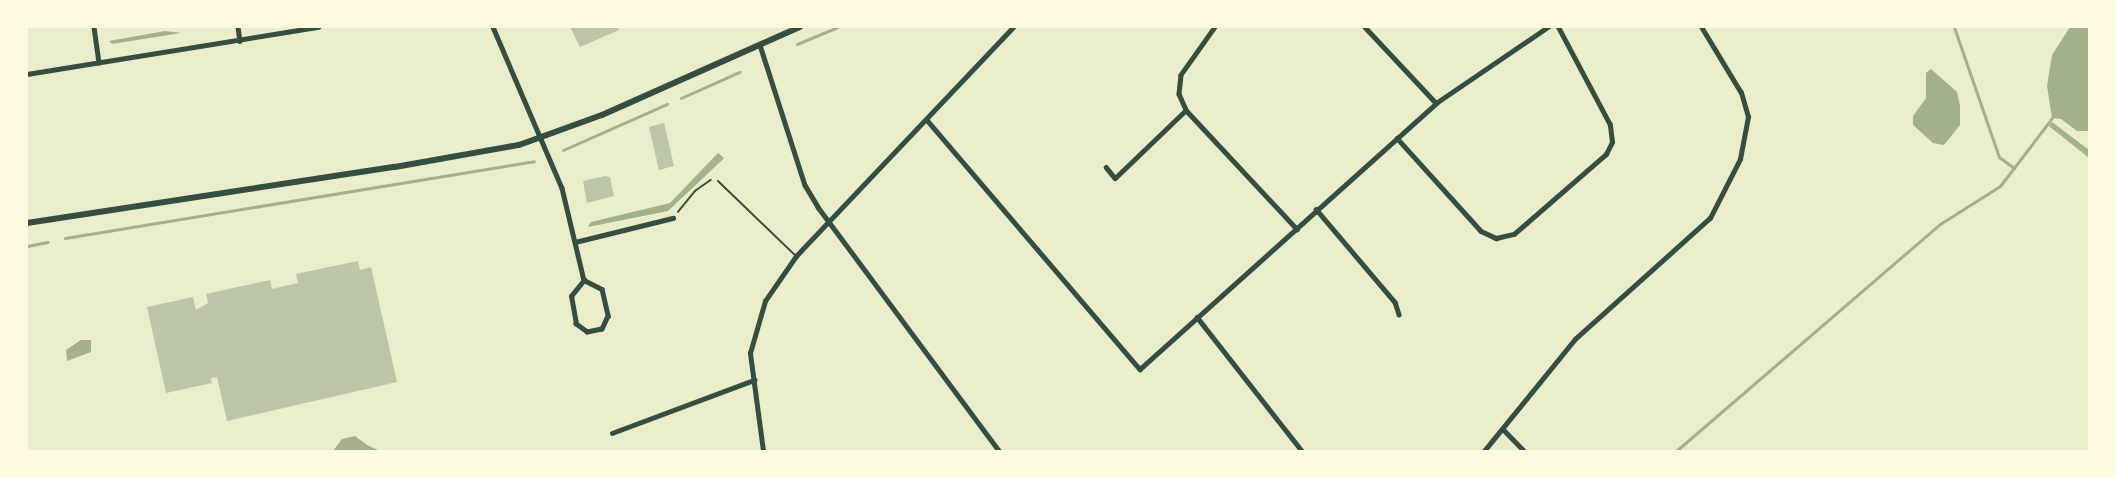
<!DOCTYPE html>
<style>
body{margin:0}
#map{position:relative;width:2116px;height:478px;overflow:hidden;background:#e9edc9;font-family:"Asap Condensed",sans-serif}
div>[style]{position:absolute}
.water>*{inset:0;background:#a3b18a}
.stream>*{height:3px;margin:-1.5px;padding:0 1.5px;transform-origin:1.5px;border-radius:1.5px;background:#a3b18a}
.building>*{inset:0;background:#bcc5a7}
.path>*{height:1.5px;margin:-0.75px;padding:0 0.75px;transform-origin:0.75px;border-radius:0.75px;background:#344e41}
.service>*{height:2px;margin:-1px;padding:0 1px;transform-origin:1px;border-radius:1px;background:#344e41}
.minor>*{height:4.5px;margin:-2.25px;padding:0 2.25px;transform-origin:2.25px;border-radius:2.25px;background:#344e41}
.secondary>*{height:6px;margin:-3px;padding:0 3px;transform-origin:3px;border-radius:3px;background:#344e41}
span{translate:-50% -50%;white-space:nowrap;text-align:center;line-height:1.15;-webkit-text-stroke:4.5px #fefae0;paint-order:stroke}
.frame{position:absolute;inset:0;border:28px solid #fefae0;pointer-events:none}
</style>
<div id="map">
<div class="water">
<div style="clip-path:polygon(2070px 27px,2089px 27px,2089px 131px,2077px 131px,2061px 119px,2052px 118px,2047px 86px,2052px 55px)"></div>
<div style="clip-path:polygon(165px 31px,181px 33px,112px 44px,109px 41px)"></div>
<div style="clip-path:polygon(1931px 69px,1957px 92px,1960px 106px,1960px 125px,1944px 145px,1933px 143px,1913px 125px,1913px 116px,1926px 98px,1926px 73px)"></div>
<div style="clip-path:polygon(2052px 122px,2089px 150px,2089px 158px,2049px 126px)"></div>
<div style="clip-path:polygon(718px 153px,724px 158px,718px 164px,668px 211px,588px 227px,591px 222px,670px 203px)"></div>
<div style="clip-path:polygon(81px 340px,91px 340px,91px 352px,67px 361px,66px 350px)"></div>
<div style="clip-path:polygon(355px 436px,367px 445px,380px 451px,333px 451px,342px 439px)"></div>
</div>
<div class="stream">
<div style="left:1954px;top:27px;width:138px;rotate:70.9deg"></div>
<div style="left:1999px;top:157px;width:19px;rotate:36deg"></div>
<div style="left:797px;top:44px;width:44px;rotate:-22.5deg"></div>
<div style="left:681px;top:98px;width:64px;rotate:-24.1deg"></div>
<div style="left:563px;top:150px;width:114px;rotate:-23.9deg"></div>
<div style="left:65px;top:238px;width:475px;rotate:-9.3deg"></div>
<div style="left:27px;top:246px;width:21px;rotate:-11deg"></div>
<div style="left:1676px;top:451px;width:348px;rotate:-40.7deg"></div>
<div style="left:1940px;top:224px;width:71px;rotate:-32.3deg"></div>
<div style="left:2000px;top:186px;width:86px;rotate:-52.6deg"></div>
</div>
<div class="building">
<div style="clip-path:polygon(570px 27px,618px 27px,619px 30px,580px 47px)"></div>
<div style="clip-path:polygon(664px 123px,674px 166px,659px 170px,649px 127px)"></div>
<div style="clip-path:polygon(605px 176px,610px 177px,614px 196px,587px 203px,583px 181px)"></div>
<div style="clip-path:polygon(358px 261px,360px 270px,371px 267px,397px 382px,227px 421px,217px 377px,211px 378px,212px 383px,166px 393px,147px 307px,193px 297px,196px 310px,208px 303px,206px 294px,270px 280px,272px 289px,298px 283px,296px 274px)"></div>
</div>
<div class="path">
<div style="left:678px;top:212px;width:27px;rotate:-51deg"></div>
<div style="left:695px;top:191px;width:19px;rotate:-35deg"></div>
</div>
<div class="service">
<div style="left:718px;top:181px;width:108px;rotate:43.9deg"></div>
</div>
<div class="minor">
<div style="left:94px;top:27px;width:36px;rotate:82deg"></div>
<div style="left:238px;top:27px;width:14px;rotate:82deg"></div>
<div style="left:493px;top:27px;width:175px;rotate:66.8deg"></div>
<div style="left:562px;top:188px;width:95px;rotate:76.6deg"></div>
<div style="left:1215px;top:27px;width:59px;rotate:125.3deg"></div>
<div style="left:1181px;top:75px;width:19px;rotate:96deg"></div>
<div style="left:1179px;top:94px;width:17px;rotate:66deg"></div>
<div style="left:1186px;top:110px;width:163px;rotate:47deg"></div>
<div style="left:1365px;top:27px;width:104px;rotate:46.9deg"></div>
<div style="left:760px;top:45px;width:147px;rotate:72.2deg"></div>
<div style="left:805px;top:185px;width:26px;rotate:59deg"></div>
<div style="left:818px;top:207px;width:304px;rotate:53.4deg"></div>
<div style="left:27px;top:74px;width:295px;rotate:-9.2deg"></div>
<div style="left:927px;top:120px;width:328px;rotate:49.5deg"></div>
<div style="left:1140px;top:369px;width:398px;rotate:-41.9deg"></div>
<div style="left:1436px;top:103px;width:135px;rotate:-34.2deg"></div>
<div style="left:1397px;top:138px;width:125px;rotate:47.9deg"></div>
<div style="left:1481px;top:231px;width:17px;rotate:25deg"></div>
<div style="left:1496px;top:238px;width:18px;rotate:-13deg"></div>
<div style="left:1514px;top:234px;width:122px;rotate:-41deg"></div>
<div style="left:1606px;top:154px;width:13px;rotate:-63deg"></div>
<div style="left:1612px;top:142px;width:17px;rotate:-97deg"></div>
<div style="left:1610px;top:125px;width:111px;rotate:-118deg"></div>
<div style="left:1106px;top:167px;width:14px;rotate:51deg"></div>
<div style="left:1115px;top:178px;width:98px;rotate:-43.8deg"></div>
<div style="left:1316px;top:209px;width:122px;rotate:49.7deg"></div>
<div style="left:1395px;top:302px;width:13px;rotate:72deg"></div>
<div style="left:575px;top:242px;width:101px;rotate:-13.8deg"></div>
<div style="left:584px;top:280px;width:20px;rotate:27deg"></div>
<div style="left:602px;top:289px;width:28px;rotate:77deg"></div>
<div style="left:608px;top:316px;width:14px;rotate:115deg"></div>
<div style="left:602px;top:329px;width:15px;rotate:169deg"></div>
<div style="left:587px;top:332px;width:14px;rotate:-144deg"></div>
<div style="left:576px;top:324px;width:28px;rotate:-100deg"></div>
<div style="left:571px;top:296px;width:21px;rotate:-51deg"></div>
<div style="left:1197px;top:317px;width:170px;rotate:51.9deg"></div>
<div style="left:1503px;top:429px;width:30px;rotate:46deg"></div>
<div style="left:612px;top:433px;width:152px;rotate:-20.5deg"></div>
<div style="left:763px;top:451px;width:99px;rotate:-97.6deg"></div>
<div style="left:750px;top:353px;width:54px;rotate:-73.9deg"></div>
<div style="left:765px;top:301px;width:55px;rotate:-55.4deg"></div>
<div style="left:796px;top:256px;width:315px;rotate:-46.5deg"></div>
<div style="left:1484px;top:451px;width:144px;rotate:-50.9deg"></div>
<div style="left:1575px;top:339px;width:181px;rotate:-41.9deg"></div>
<div style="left:1710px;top:218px;width:66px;rotate:-63deg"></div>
<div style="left:1740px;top:159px;width:43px;rotate:-79.2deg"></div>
<div style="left:1748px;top:117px;width:25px;rotate:-106deg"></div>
<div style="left:1741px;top:93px;width:77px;rotate:-121.2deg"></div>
</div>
<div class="secondary">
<div style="left:27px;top:223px;width:372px;rotate:-8.7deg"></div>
<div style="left:395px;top:167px;width:126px;rotate:-10.1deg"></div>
<div style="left:519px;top:145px;width:88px;rotate:-19.9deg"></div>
<div style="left:602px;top:115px;width:217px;rotate:-24deg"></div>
</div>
<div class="frame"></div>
</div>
